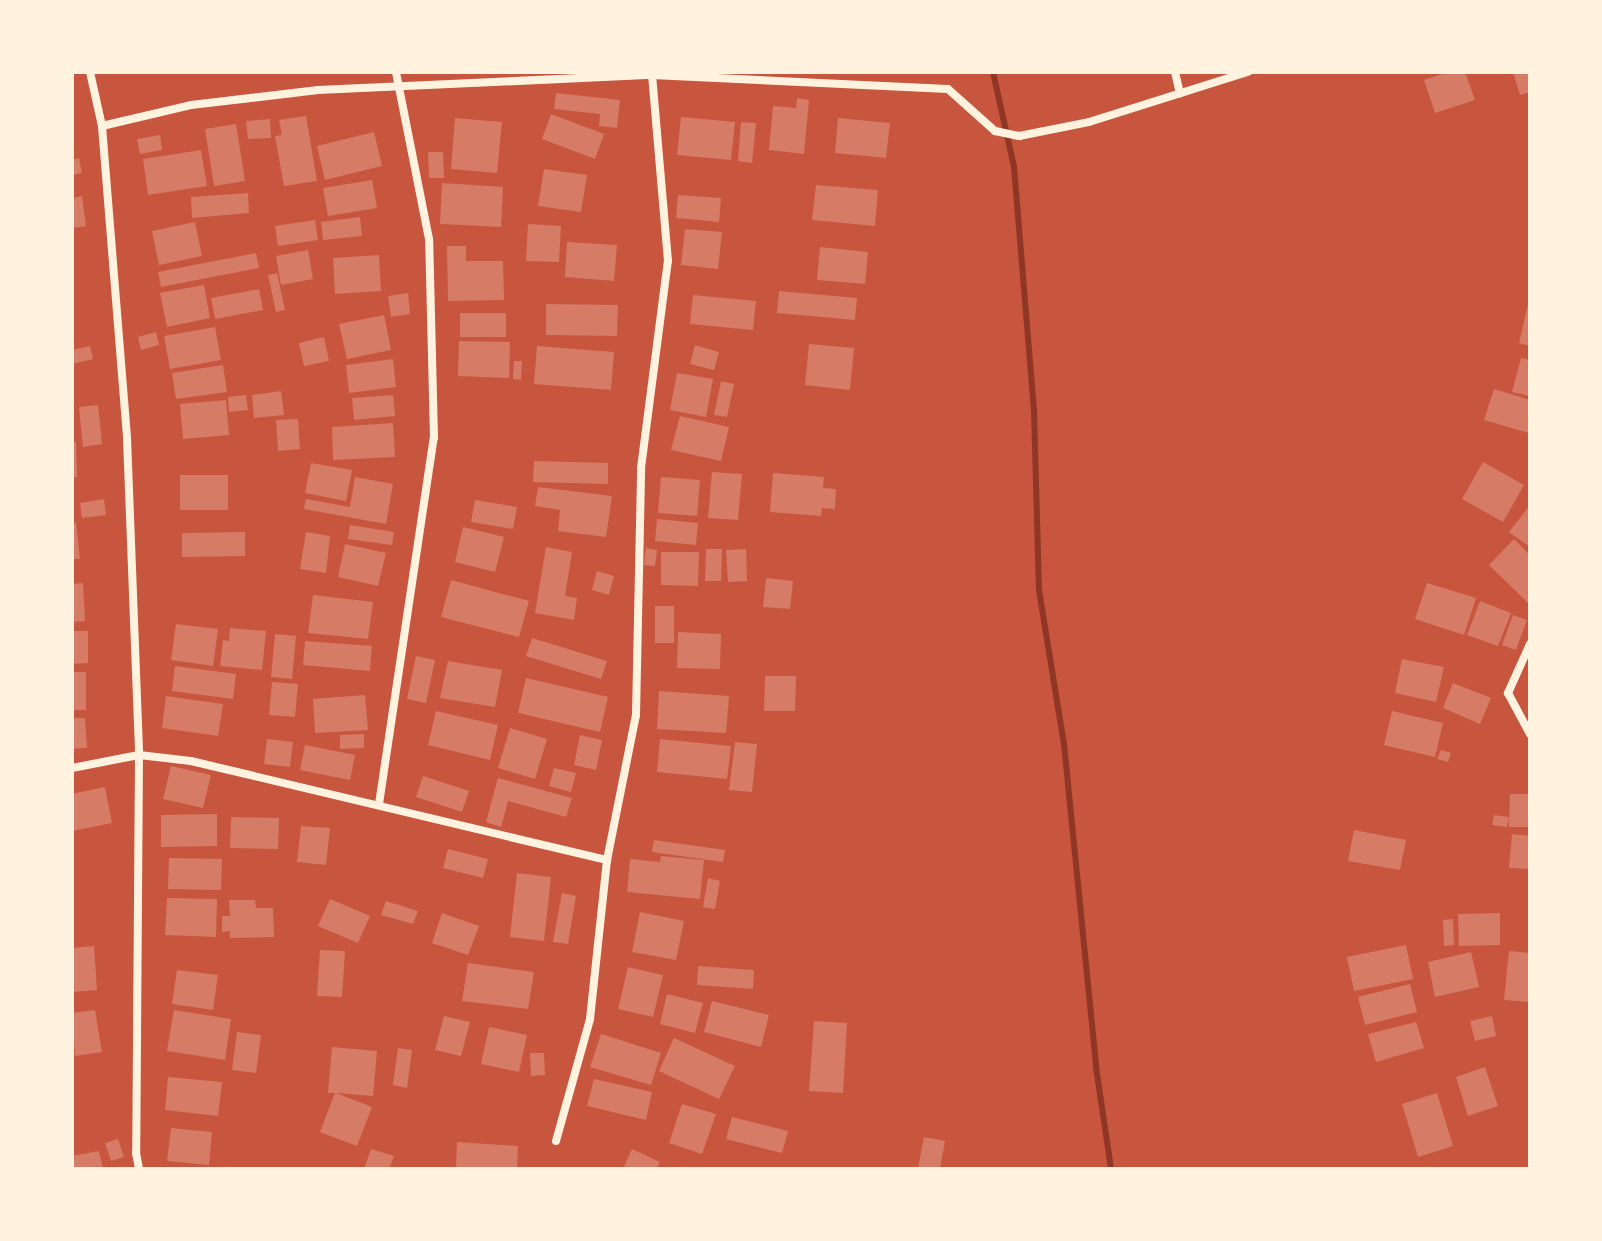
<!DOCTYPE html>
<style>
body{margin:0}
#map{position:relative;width:1602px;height:1241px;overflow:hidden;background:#c8553d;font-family:Poppins,sans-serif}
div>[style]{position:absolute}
.stream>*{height:6px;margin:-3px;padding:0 3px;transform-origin:3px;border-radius:3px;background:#8f3625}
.building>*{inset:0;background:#d67c66}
.minor>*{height:8px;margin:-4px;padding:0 4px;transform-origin:4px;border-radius:4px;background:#fff3e0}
span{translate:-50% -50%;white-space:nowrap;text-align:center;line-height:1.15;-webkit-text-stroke:8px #fff3e0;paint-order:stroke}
.frame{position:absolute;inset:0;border:74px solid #fff3e0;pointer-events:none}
</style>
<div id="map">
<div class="stream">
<div style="left:993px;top:72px;width:97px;rotate:77.5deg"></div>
<div style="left:1014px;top:167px;width:245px;rotate:85.3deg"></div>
<div style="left:1034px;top:411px;width:179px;rotate:88.4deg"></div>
<div style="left:1039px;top:590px;width:156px;rotate:80.8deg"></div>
<div style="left:1064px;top:744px;width:325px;rotate:84.3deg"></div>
<div style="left:1096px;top:1067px;width:103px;rotate:81.6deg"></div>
</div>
<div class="building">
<div style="clip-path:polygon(1449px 72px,1465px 72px,1475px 100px,1435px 113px,1424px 80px)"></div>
<div style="clip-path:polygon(1513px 72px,1530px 72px,1530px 92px,1520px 95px)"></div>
<div style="clip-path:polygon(556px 93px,620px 100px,617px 128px,599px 126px,600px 114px,554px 109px)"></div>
<div style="clip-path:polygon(797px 98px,809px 100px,804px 154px,769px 150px,773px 106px,796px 108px)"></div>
<div style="clip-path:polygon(551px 114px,604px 134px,595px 159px,542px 139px)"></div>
<div style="clip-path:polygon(306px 116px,317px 181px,284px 186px,275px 136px,282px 135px,279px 120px)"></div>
<div style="clip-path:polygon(681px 117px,735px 122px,731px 160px,677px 155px)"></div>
<div style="clip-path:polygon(455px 118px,502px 122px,497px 173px,451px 169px)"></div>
<div style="clip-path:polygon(838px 118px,890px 123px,886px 158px,835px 153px)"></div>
<div style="clip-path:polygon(270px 119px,271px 138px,248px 139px,246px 121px)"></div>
<div style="clip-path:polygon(741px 122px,756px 123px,752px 163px,738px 161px)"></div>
<div style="clip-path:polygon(236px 124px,245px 181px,214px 186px,205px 129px)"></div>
<div style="clip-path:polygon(374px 132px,382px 166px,325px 180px,317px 146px)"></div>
<div style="clip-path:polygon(160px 135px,162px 150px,140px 154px,137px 139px)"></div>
<div style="clip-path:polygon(201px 150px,207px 186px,148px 195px,143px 159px)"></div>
<div style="clip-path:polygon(428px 152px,443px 152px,444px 178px,429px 178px)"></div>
<div style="clip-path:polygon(79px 158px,82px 173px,72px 175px,72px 160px)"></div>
<div style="clip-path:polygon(544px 169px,587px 175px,581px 212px,538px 206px)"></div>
<div style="clip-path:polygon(372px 180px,377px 208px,328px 216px,323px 188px)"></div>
<div style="clip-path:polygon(442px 183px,503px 187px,501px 227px,440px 224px)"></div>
<div style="clip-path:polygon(816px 185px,878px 190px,875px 226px,812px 220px)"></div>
<div style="clip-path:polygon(248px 193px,249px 213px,192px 218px,191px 197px)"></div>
<div style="clip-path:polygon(678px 195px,721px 198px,719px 222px,676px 218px)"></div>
<div style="clip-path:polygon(82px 196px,86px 226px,73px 228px,72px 198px)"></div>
<div style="clip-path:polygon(360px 217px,362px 236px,323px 240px,321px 222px)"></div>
<div style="clip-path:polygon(315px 220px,318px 240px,278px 246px,275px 226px)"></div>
<div style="clip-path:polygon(195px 222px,202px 256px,159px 265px,152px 231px)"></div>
<div style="clip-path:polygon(528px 224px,561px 226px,559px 262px,526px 261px)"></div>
<div style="clip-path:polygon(685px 229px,722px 232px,718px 269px,681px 265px)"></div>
<div style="clip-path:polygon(567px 242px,617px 245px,614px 281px,565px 277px)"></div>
<div style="clip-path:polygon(447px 246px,466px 246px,466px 261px,503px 261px,504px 300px,448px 301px)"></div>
<div style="clip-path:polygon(820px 247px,868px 252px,865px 284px,817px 280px)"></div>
<div style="clip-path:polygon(308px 250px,313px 279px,281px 285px,276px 256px)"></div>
<div style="clip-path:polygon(256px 253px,259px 268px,161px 287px,158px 272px)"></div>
<div style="clip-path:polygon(379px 255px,381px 291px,335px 294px,333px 258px)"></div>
<div style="clip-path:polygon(277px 273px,285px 310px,276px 312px,268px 275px)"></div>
<div style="clip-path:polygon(204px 285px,210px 318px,167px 327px,160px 293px)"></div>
<div style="clip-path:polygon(259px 289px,263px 310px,215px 319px,211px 298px)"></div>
<div style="clip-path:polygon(779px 291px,857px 298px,855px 320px,777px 313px)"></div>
<div style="clip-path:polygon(408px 293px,410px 314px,391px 317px,388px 296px)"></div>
<div style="clip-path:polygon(693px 295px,756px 301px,753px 330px,690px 324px)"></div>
<div style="clip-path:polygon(1529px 300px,1530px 300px,1530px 346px,1519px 343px)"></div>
<div style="clip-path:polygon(546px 304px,618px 305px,617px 336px,546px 335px)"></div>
<div style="clip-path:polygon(460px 313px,506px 313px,506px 337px,460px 337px)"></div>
<div style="clip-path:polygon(384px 315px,391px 350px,347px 359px,339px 324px)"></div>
<div style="clip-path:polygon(215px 327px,221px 360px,170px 369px,164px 336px)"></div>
<div style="clip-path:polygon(156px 332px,159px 345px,141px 350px,138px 337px)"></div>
<div style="clip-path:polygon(324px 337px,329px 361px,304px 366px,299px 343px)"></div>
<div style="clip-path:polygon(459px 341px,510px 342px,509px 378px,458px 376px)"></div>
<div style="clip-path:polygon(809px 344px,854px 348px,850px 390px,805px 385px)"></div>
<div style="clip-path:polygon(695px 345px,719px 352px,714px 370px,690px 364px)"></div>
<div style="clip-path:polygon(90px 346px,93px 359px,72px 364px,72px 350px)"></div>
<div style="clip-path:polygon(537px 346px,614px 352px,611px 390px,534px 384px)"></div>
<div style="clip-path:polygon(1521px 358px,1530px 360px,1530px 396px,1512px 392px)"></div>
<div style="clip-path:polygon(393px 359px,396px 387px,349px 393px,346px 365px)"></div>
<div style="clip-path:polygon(514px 361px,522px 361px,521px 380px,513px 379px)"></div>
<div style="clip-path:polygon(223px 365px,227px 392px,176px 399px,172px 373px)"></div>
<div style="clip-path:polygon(677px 373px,713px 379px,706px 417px,670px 410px)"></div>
<div style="clip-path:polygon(721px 381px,734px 384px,727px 417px,714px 415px)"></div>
<div style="clip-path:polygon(1494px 389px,1530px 400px,1529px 433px,1484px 420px)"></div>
<div style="clip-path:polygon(281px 391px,284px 415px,254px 418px,252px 395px)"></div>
<div style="clip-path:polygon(246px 395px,248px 410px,229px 412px,228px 397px)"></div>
<div style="clip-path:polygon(393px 395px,395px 416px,354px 420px,352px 398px)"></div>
<div style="clip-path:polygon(226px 400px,229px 435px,183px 439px,180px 404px)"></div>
<div style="clip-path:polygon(98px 405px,102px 444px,83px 447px,79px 407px)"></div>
<div style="clip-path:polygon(680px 416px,729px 427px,721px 461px,671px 450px)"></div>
<div style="clip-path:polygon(298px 419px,300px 449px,278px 451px,276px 420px)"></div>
<div style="clip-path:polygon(393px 423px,395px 457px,333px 460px,332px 427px)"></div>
<div style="clip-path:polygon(72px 442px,76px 442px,77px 477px,72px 477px)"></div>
<div style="clip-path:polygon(534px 461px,608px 463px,608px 484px,533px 482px)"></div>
<div style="clip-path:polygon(1483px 462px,1524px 485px,1503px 522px,1462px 499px)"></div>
<div style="clip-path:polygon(311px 463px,352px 470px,346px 501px,305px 493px)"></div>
<div style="clip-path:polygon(712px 472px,742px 474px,738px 520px,708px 518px)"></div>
<div style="clip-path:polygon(773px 473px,824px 477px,823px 488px,836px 489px,835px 509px,822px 508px,821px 516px,770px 512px)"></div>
<div style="clip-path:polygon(180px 475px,228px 475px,228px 510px,180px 510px)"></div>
<div style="clip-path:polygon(355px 477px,393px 484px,386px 524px,304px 509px,306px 499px,350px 507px)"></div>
<div style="clip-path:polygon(661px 477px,700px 480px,697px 516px,658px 513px)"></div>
<div style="clip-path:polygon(538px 487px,612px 496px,606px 537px,558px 531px,560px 510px,535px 506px)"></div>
<div style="clip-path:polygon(104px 499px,106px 515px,82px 518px,80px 503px)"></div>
<div style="clip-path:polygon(475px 500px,517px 507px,513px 529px,471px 522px)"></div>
<div style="clip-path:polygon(1530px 505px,1530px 547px,1509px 532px)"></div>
<div style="clip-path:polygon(657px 519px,698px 523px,696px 545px,655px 541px)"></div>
<div style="clip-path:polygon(76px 523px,80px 559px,72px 559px,72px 524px)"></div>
<div style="clip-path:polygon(350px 525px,394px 532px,392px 545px,348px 539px)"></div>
<div style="clip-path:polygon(463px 527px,504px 537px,495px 572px,455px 562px)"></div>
<div style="clip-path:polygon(245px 532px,245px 556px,182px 557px,182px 533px)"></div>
<div style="clip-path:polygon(306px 532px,330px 536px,326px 573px,300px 569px)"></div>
<div style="clip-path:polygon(1514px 539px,1530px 555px,1530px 605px,1489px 565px)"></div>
<div style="clip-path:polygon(345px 544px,386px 553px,378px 586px,338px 577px)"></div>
<div style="clip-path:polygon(546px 547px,572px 552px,565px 596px,577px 598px,574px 620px,535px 613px)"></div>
<div style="clip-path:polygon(646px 548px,657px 550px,655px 566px,644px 565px)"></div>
<div style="clip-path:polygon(706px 549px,722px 549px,721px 581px,705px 581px)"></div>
<div style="clip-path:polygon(746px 549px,747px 581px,728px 582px,726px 550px)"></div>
<div style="clip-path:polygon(661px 552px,699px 552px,698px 586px,661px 585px)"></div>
<div style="clip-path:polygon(597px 571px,614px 576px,609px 595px,592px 590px)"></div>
<div style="clip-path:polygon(766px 578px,793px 581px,790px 609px,763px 607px)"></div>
<div style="clip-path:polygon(451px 580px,529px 601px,519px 637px,441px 617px)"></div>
<div style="clip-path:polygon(83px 583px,85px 621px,72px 622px,72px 584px)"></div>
<div style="clip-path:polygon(1427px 583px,1476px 598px,1464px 635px,1415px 619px)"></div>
<div style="clip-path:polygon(313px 595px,373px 602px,368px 639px,308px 633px)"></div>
<div style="clip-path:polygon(1480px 601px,1511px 613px,1498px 646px,1467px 635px)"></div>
<div style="clip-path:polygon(655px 606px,674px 606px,674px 643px,655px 643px)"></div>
<div style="clip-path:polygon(1513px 615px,1527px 620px,1516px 650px,1502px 645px)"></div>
<div style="clip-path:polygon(176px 624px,218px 629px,213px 666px,171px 660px)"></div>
<div style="clip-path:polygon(230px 628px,266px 631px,262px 670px,220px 666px,223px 640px,229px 641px)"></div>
<div style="clip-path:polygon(72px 631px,88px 631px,88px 663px,72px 664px)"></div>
<div style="clip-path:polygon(678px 632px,721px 634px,720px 669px,677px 668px)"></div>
<div style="clip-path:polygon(275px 634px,296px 636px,292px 679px,271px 677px)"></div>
<div style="clip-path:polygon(532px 638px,607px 661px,601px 679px,526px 656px)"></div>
<div style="clip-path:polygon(305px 641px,372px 646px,370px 671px,303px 665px)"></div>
<div style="clip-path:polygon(416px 656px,435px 660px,426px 703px,407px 699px)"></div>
<div style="clip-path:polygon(1402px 659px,1444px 667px,1436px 702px,1395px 693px)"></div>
<div style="clip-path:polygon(448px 661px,502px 670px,495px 707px,440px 698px)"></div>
<div style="clip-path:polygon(175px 666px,236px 674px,233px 699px,172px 691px)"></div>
<div style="clip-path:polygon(72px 672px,86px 672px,86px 710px,72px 710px)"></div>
<div style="clip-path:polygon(765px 676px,796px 676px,795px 711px,764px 711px)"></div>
<div style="clip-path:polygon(526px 678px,608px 697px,600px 732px,518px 713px)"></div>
<div style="clip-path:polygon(272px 682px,298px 684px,295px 717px,269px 715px)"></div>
<div style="clip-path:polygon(1453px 683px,1491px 698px,1480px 724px,1443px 708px)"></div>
<div style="clip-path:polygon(659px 691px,729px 696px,726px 733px,657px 729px)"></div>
<div style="clip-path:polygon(365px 695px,368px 730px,315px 733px,313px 699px)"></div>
<div style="clip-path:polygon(166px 696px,223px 704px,218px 736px,162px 728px)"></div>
<div style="clip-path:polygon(436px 711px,498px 725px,490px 760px,428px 745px)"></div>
<div style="clip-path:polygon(1392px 711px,1443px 723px,1435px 757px,1384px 745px)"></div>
<div style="clip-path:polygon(72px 718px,85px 718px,87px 748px,72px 749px)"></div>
<div style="clip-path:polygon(510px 728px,547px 739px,535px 779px,498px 768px)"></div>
<div style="clip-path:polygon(364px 734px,364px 748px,340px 749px,340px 735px)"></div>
<div style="clip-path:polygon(580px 735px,602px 740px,596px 770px,574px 765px)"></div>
<div style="clip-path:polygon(267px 739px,293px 742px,290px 767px,264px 764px)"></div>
<div style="clip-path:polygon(660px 739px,731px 746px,727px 779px,657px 772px)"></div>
<div style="clip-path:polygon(735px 742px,757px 744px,752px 792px,729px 790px)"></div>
<div style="clip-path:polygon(305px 745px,355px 755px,350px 780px,300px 770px)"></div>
<div style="clip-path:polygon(1441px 750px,1451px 753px,1448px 762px,1437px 759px)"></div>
<div style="clip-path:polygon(171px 766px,211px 775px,203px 808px,163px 799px)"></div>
<div style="clip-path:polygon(554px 768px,576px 773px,571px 792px,549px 786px)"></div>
<div style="clip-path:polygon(423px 776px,469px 791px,462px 812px,416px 797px)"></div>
<div style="clip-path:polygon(498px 778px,572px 798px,566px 817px,508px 801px,501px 827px,486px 822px)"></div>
<div style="clip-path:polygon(105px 787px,112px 823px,72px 831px,72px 794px)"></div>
<div style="clip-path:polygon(1510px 794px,1530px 794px,1530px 827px,1509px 827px)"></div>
<div style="clip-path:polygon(217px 814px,217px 846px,161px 847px,161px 815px)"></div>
<div style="clip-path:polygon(1494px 815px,1509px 817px,1507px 827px,1492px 825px)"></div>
<div style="clip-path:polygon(231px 817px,279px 818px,278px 849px,230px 848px)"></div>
<div style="clip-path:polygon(301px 826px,330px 828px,326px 865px,297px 862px)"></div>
<div style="clip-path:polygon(1354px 830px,1406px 840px,1400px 870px,1348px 861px)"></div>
<div style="clip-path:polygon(1512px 834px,1530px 836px,1530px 869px,1509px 868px)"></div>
<div style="clip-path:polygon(654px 840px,725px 850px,723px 862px,652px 852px)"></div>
<div style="clip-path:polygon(448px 849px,488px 859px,483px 878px,443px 868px)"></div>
<div style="clip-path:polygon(661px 856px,704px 860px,700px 899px,627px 892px,630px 859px,660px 862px)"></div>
<div style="clip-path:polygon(169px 858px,222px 859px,221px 890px,168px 889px)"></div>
<div style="clip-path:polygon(517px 873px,551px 877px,544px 941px,510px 937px)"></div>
<div style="clip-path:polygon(708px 878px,720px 881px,715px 909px,703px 907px)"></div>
<div style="clip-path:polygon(562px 893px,576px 896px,568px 944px,553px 942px)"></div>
<div style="clip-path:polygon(167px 898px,217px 899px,216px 937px,165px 935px)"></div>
<div style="clip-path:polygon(330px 899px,370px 916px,358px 943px,318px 926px)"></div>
<div style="clip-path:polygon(229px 900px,255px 900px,256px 908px,273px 908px,274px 937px,230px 938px,230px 931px,222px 932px,222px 916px,230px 916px)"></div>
<div style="clip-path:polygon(386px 901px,418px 911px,413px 924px,381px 915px)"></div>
<div style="clip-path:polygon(640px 912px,684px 921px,676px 960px,632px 952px)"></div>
<div style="clip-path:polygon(442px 913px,479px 926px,468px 955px,432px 943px)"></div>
<div style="clip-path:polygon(1500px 913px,1500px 945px,1459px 946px,1458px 914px)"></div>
<div style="clip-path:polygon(1453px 919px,1454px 945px,1444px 946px,1443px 920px)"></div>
<div style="clip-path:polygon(1406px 945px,1413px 979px,1354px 991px,1347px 957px)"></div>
<div style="clip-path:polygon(94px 946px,97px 990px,72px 992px,72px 948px)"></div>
<div style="clip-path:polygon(320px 950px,345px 951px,342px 997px,317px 996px)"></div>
<div style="clip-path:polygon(1509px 951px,1530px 953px,1530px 1002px,1504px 1000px)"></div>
<div style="clip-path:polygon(1471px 952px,1479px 987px,1435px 997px,1428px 962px)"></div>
<div style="clip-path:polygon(468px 963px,534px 972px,528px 1009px,462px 1001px)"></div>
<div style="clip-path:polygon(698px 966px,754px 970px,753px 989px,697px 985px)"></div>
<div style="clip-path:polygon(628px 967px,663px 975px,653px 1017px,618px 1009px)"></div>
<div style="clip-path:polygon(177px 970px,218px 975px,213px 1010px,172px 1004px)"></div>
<div style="clip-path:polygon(1410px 984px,1417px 1012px,1365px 1025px,1358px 997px)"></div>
<div style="clip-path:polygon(667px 994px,703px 1003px,695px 1033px,660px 1024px)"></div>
<div style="clip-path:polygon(712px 1001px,769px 1015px,761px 1047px,704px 1032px)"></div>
<div style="clip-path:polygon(95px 1010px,102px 1052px,75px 1056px,72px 1013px)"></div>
<div style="clip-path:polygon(174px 1010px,231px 1019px,225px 1060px,167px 1051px)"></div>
<div style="clip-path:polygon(444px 1016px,470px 1022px,461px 1056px,435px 1050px)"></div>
<div style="clip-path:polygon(1492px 1016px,1496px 1036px,1475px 1041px,1470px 1021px)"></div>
<div style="clip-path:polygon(814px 1021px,847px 1023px,843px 1093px,809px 1091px)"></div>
<div style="clip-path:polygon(1416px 1022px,1424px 1048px,1376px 1062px,1368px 1034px)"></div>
<div style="clip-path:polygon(489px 1027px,527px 1035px,519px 1072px,481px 1064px)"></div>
<div style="clip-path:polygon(237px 1032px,261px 1035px,256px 1073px,232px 1070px)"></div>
<div style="clip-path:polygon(601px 1034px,661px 1053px,651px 1085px,590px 1067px)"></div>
<div style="clip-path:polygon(674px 1038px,735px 1066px,719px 1099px,659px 1071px)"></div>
<div style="clip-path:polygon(332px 1047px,377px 1051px,373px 1096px,336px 1093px,372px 1107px,357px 1146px,320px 1132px,335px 1093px,328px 1093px)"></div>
<div style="clip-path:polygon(398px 1048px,412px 1050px,407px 1088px,393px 1085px)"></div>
<div style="clip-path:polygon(530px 1053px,544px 1053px,545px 1075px,531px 1076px)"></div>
<div style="clip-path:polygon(1485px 1067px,1498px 1106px,1468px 1116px,1456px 1077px)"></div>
<div style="clip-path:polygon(168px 1077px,222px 1082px,218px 1116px,165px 1110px)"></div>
<div style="clip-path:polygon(594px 1079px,652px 1092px,646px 1120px,587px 1106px)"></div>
<div style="clip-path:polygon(1437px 1093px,1453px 1146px,1418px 1157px,1402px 1104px)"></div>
<div style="clip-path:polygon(682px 1104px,716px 1114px,702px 1154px,669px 1143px)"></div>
<div style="clip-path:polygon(732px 1117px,788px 1131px,782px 1153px,726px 1139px)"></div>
<div style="clip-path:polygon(171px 1128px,212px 1132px,209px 1165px,167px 1161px)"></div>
<div style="clip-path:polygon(924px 1137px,945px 1141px,940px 1169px,918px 1169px)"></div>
<div style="clip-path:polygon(118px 1139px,124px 1157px,111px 1161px,105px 1143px)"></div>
<div style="clip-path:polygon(457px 1142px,518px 1146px,517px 1169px,456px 1169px)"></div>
<div style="clip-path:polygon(371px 1149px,394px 1156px,389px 1169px,364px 1169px)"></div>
<div style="clip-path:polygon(632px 1149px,660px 1162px,657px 1169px,623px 1169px)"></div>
<div style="clip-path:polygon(99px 1151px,103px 1169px,72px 1169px,72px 1156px)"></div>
</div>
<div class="minor">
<div style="left:90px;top:72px;width:55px;rotate:77.5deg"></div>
<div style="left:102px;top:126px;width:313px;rotate:85.4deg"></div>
<div style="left:127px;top:438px;width:317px;rotate:87.8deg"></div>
<div style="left:139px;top:755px;width:398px;rotate:90.4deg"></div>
<div style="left:136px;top:1153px;width:16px;rotate:79deg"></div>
<div style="left:1175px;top:72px;width:22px;rotate:77deg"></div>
<div style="left:102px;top:126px;width:91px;rotate:-13.3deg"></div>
<div style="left:191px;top:105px;width:128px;rotate:-6.7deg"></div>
<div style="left:318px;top:90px;width:334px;rotate:-2.6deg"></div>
<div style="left:652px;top:75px;width:296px;rotate:2.7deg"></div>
<div style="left:948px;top:89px;width:63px;rotate:41.8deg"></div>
<div style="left:995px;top:131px;width:25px;rotate:12deg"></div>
<div style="left:1019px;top:136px;width:71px;rotate:-11.3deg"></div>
<div style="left:1089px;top:122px;width:167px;rotate:-17.5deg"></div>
<div style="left:1530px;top:644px;width:54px;rotate:114.2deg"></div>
<div style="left:1508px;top:693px;width:47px;rotate:61.8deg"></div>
<div style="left:72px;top:768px;width:68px;rotate:-11deg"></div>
<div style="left:139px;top:755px;width:52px;rotate:6.6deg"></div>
<div style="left:191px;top:761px;width:428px;rotate:13.4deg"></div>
<div style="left:379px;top:804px;width:370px;rotate:-81.5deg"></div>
<div style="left:434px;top:438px;width:199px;rotate:-91.4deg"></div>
<div style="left:429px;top:239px;width:170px;rotate:-101.2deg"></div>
<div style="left:556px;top:1141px;width:127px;rotate:-74.4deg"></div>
<div style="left:590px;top:1019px;width:160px;rotate:-83.9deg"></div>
<div style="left:607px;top:860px;width:148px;rotate:-78.7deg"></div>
<div style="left:636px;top:715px;width:247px;rotate:-88.8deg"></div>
<div style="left:641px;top:468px;width:209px;rotate:-82.6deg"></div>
<div style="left:668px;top:261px;width:189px;rotate:-94.9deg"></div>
</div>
<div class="frame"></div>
</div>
